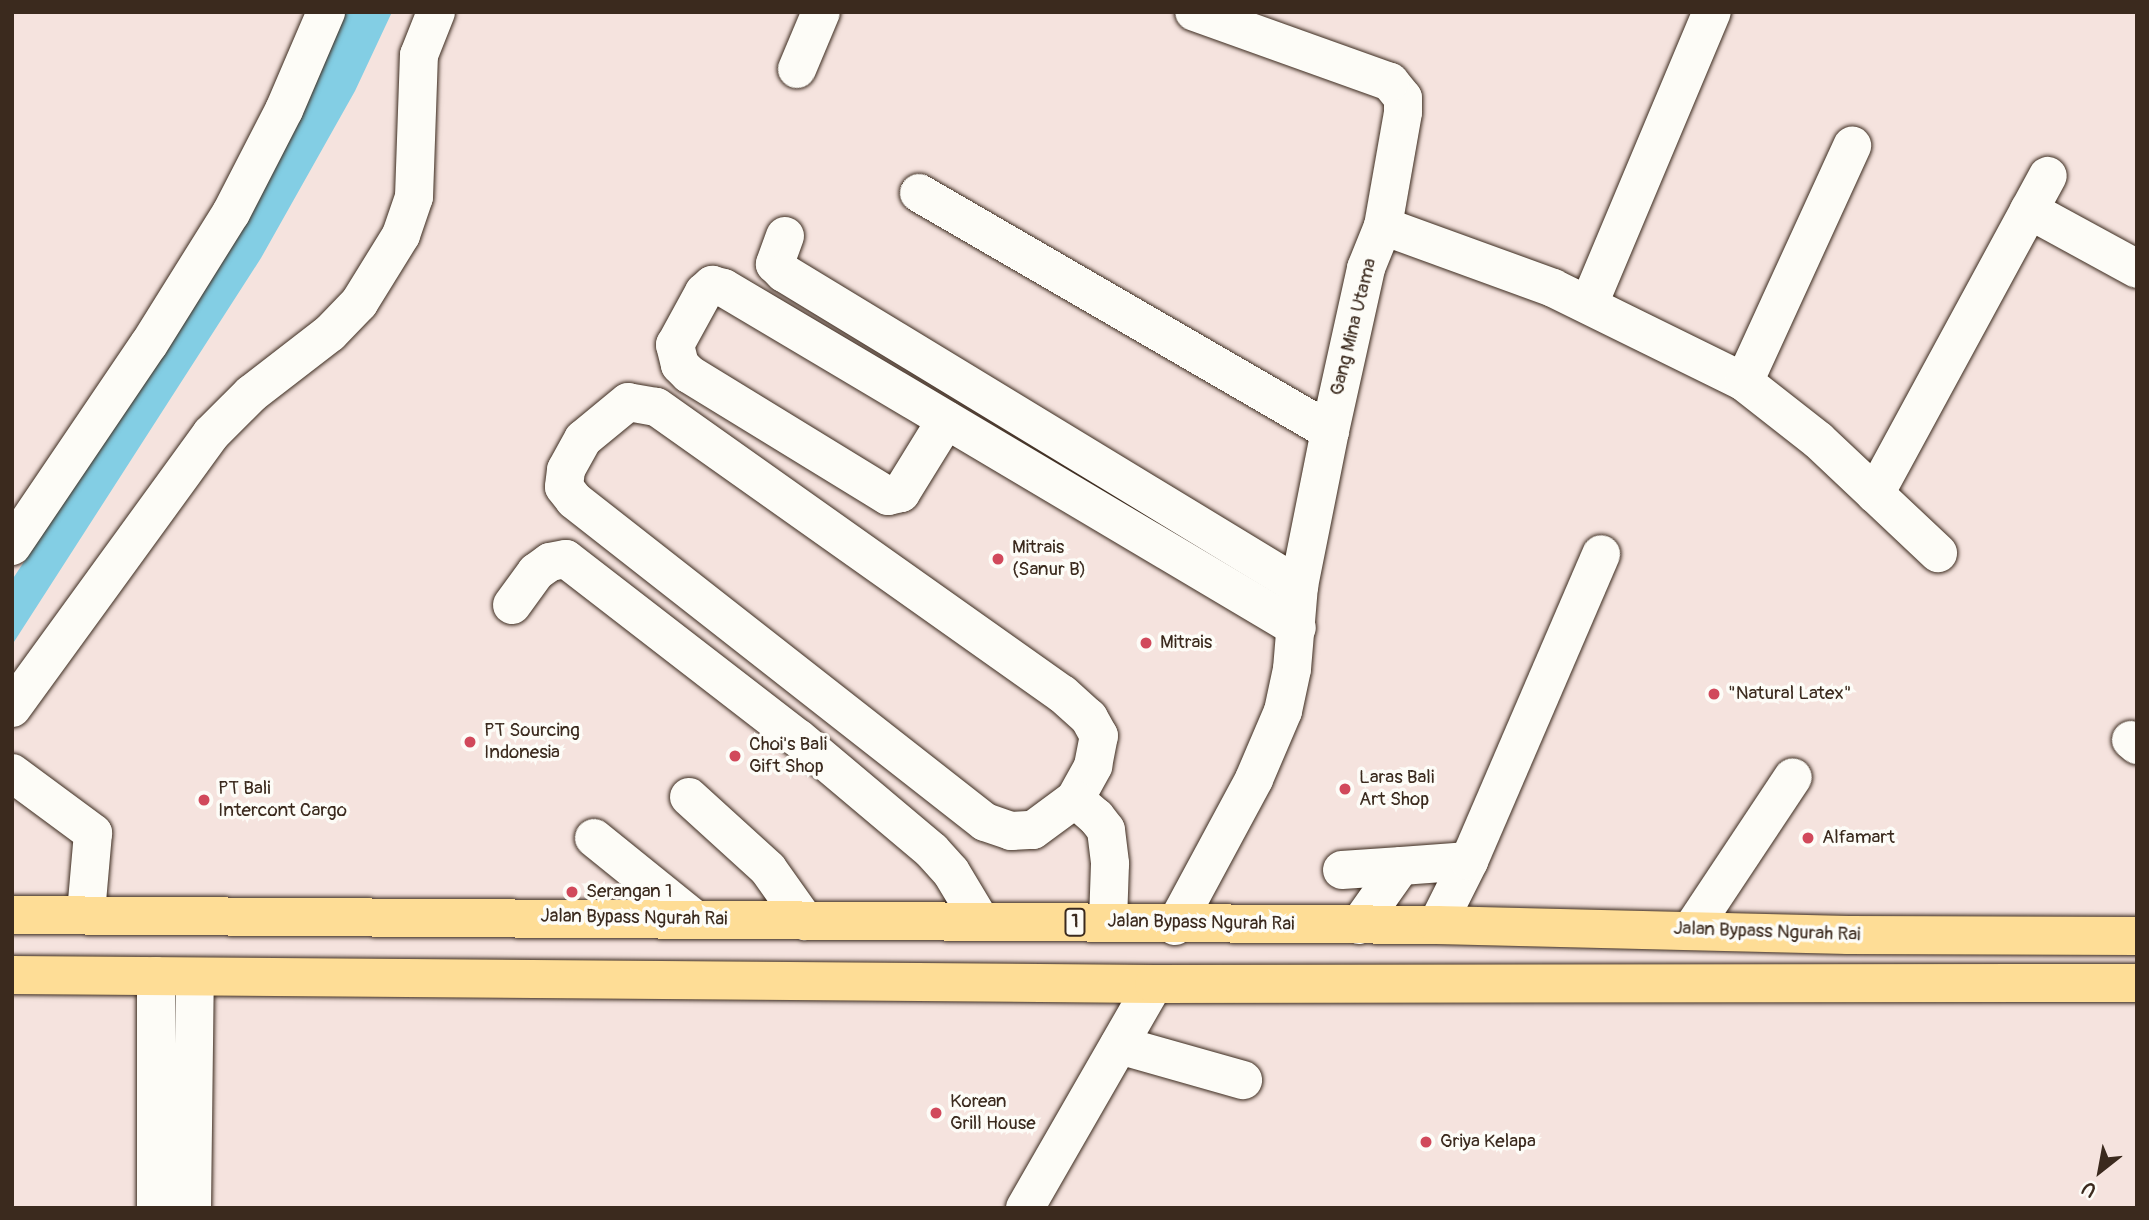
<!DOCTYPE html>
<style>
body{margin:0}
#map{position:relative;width:2149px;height:1220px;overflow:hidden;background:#f5e3de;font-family:Pangolin,sans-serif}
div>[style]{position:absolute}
.water>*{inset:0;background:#83cee4}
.roads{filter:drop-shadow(0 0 2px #3b2a1e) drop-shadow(0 0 2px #3b2a1e)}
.minor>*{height:38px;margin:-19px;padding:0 19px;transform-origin:19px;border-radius:19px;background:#fdfcf7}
.highway>*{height:38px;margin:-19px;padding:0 19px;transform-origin:19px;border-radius:19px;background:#fedd96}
.dots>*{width:19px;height:19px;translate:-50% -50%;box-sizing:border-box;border:4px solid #fdfcf7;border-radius:50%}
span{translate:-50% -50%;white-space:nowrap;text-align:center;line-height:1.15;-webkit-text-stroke:7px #fdfcf7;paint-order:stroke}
.shield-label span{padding:2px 5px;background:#fdfcf7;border:2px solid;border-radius:5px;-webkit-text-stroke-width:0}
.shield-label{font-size:18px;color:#3b2a1e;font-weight:700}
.street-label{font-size:19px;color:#3b2a1e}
.poi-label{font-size:19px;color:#3b2a1e}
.left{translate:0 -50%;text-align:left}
.frame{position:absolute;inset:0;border:14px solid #3b2a1e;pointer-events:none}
.north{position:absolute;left:2065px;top:1136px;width:70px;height:70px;-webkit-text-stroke:5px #fdfcf7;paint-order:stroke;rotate:211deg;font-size:19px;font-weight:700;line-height:28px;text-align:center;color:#3b2a1e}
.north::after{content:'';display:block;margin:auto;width:24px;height:32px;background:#3b2a1e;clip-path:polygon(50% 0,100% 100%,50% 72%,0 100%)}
</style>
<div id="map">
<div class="water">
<div style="clip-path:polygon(344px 12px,392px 12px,355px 91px,261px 258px,12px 645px,12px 580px,147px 374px)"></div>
</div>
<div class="roads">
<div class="minor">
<div style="left:797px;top:69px;width:62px;rotate:-67.2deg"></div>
<div style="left:919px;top:193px;width:475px;rotate:30.1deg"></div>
<div style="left:2029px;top:210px;width:123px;rotate:28.6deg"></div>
<div style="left:1383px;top:226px;width:181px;rotate:20deg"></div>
<div style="left:1553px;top:288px;width:213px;rotate:26.2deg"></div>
<div style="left:1744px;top:382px;width:94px;rotate:38.1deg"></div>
<div style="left:1818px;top:440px;width:165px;rotate:43.3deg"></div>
<div style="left:785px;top:236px;width:30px;rotate:110deg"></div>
<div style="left:775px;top:264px;width:13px;rotate:45deg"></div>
<div style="left:784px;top:273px;width:603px;rotate:31.29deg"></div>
<div style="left:1589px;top:304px;width:317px;rotate:-67.2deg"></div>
<div style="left:1744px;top:382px;width:260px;rotate:-65.4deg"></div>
<div style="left:946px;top:420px;width:86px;rotate:121.7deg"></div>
<div style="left:901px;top:493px;width:13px;rotate:167deg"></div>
<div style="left:888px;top:496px;width:233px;rotate:-148.5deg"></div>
<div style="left:689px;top:374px;width:13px;rotate:-135deg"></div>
<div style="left:680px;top:365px;width:21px;rotate:-104deg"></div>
<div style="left:675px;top:345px;width:60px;rotate:-61.3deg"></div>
<div style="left:704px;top:292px;width:11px;rotate:-41deg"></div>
<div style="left:712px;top:285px;width:12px;rotate:14deg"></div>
<div style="left:724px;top:288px;width:666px;rotate:30.68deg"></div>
<div style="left:1875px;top:494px;width:362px;rotate:-61.5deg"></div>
<div style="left:12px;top:546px;width:244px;rotate:-55.9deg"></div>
<div style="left:149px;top:344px;width:155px;rotate:-58deg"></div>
<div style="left:231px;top:213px;width:116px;rotate:-62.8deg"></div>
<div style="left:284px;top:110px;width:107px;rotate:-66.8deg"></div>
<div style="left:512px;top:605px;width:41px;rotate:-54deg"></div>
<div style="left:536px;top:572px;width:17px;rotate:-36deg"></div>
<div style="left:550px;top:562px;width:16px;rotate:-11deg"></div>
<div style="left:566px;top:559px;width:293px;rotate:37.7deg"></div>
<div style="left:798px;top:738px;width:175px;rotate:40.1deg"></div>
<div style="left:932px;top:851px;width:28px;rotate:48deg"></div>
<div style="left:951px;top:872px;width:58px;rotate:59deg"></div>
<div style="left:12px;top:708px;width:339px;rotate:-54deg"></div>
<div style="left:211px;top:434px;width:57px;rotate:-45deg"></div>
<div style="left:251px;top:394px;width:100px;rotate:-37.7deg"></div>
<div style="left:330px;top:333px;width:42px;rotate:-46deg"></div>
<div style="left:359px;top:303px;width:80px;rotate:-58.3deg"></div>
<div style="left:401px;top:235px;width:40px;rotate:-71.1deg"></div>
<div style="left:414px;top:197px;width:142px;rotate:-88deg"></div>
<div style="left:419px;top:55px;width:46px;rotate:-68.4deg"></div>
<div style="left:2131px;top:740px;width:8px;rotate:40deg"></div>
<div style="left:12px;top:773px;width:101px;rotate:36.5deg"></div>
<div style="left:93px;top:833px;width:80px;rotate:95deg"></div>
<div style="left:689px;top:797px;width:107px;rotate:42.3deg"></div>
<div style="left:768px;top:869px;width:64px;rotate:54.6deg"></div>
<div style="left:1075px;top:799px;width:38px;rotate:-61deg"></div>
<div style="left:1093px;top:766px;width:31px;rotate:-79deg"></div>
<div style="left:1099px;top:736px;width:21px;rotate:-119deg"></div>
<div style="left:1089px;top:718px;width:36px;rotate:-138deg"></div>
<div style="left:1062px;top:694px;width:497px;rotate:-144.7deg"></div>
<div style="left:656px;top:407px;width:28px;rotate:-170deg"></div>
<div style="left:628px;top:402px;width:58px;rotate:140.6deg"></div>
<div style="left:583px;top:439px;width:35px;rotate:119deg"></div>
<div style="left:566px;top:470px;width:17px;rotate:97deg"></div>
<div style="left:564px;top:487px;width:16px;rotate:52deg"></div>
<div style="left:574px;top:500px;width:522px;rotate:38.08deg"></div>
<div style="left:985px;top:822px;width:28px;rotate:19deg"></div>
<div style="left:1011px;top:831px;width:22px;rotate:-3deg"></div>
<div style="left:1033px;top:830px;width:52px;rotate:-36.4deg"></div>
<div style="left:1075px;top:799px;width:28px;rotate:41deg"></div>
<div style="left:1096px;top:817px;width:16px;rotate:52deg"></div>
<div style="left:1106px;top:830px;width:34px;rotate:83deg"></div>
<div style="left:1110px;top:864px;width:58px;rotate:92deg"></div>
<div style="left:594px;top:838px;width:127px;rotate:38.9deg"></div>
<div style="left:1342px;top:870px;width:59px;rotate:-3.9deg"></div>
<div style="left:1359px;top:925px;width:72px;rotate:-54.6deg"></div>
<div style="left:1401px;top:866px;width:68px;rotate:-4.2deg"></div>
<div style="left:1437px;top:925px;width:72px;rotate:-63.4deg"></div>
<div style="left:1469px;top:861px;width:334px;rotate:-66.7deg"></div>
<div style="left:1175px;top:926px;width:167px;rotate:-61.7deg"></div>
<div style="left:1254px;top:779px;width:74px;rotate:-66.9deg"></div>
<div style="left:1283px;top:711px;width:43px;rotate:-77.9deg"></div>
<div style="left:1292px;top:669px;width:83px;rotate:-85.2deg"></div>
<div style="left:1299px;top:586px;width:158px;rotate:-78.7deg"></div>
<div style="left:1330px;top:431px;width:167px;rotate:-77.5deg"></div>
<div style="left:1366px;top:268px;width:45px;rotate:-68deg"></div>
<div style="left:1383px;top:226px;width:116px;rotate:-80deg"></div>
<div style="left:1403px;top:112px;width:14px;rotate:-90deg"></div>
<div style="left:1403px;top:98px;width:21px;rotate:-129deg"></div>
<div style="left:1390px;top:82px;width:208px;rotate:-160.3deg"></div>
<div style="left:1692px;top:929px;width:182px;rotate:-56.4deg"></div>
<div style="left:1119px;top:1045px;width:129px;rotate:15.8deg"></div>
<div style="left:156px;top:1208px;width:232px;rotate:-90deg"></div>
<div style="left:192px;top:1208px;width:231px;rotate:-89.3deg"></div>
<div style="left:1025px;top:1208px;width:258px;rotate:-60.1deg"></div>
</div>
<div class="highway">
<div style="left:12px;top:915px;width:1425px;rotate:0.4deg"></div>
<div style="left:1437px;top:925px;width:411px;rotate:1.4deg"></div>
<div style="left:1848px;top:935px;width:289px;rotate:0.2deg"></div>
<div style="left:12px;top:975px;width:1142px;rotate:0.45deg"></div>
<div style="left:1154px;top:984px;width:983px;rotate:-0.06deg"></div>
</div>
</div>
<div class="dots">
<div style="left:998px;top:559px;background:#d1495b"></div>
<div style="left:1146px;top:643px;background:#d1495b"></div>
<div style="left:1714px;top:694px;background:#d1495b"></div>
<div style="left:470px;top:742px;background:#d1495b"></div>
<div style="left:735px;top:756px;background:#d1495b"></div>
<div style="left:1345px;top:789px;background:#d1495b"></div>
<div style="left:204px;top:800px;background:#d1495b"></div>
<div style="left:1808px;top:838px;background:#d1495b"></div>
<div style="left:572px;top:892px;background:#d1495b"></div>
<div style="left:936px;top:1113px;background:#d1495b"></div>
<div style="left:1426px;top:1142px;background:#d1495b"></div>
</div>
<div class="shield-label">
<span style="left:1075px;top:922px">1</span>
</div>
<div class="street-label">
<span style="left:1354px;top:327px;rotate:-76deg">Gang Mina Utama</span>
<span style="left:634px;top:918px;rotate:1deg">Jalan Bypass Ngurah Rai</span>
<span style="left:1201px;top:923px;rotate:1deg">Jalan Bypass Ngurah Rai</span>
<span style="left:1767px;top:932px;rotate:2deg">Jalan Bypass Ngurah Rai</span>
</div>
<div class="poi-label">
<span class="left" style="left:1012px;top:559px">Mitrais<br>(Sanur B)</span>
<span class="left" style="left:1160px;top:643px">Mitrais</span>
<span class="left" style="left:1728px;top:694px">"Natural Latex"</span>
<span class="left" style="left:484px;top:742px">PT Sourcing<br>Indonesia</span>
<span class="left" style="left:749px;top:756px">Choi's Bali<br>Gift Shop</span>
<span class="left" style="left:1359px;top:789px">Laras Bali<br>Art Shop</span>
<span class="left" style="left:218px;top:800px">PT Bali<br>Intercont Cargo</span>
<span class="left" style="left:1822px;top:838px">Alfamart</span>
<span class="left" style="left:586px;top:892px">Serangan 1</span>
<span class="left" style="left:950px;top:1113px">Korean<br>Grill House</span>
<span class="left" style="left:1440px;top:1142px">Griya Kelapa</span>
</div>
<div class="frame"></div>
<div class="north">U</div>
</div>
